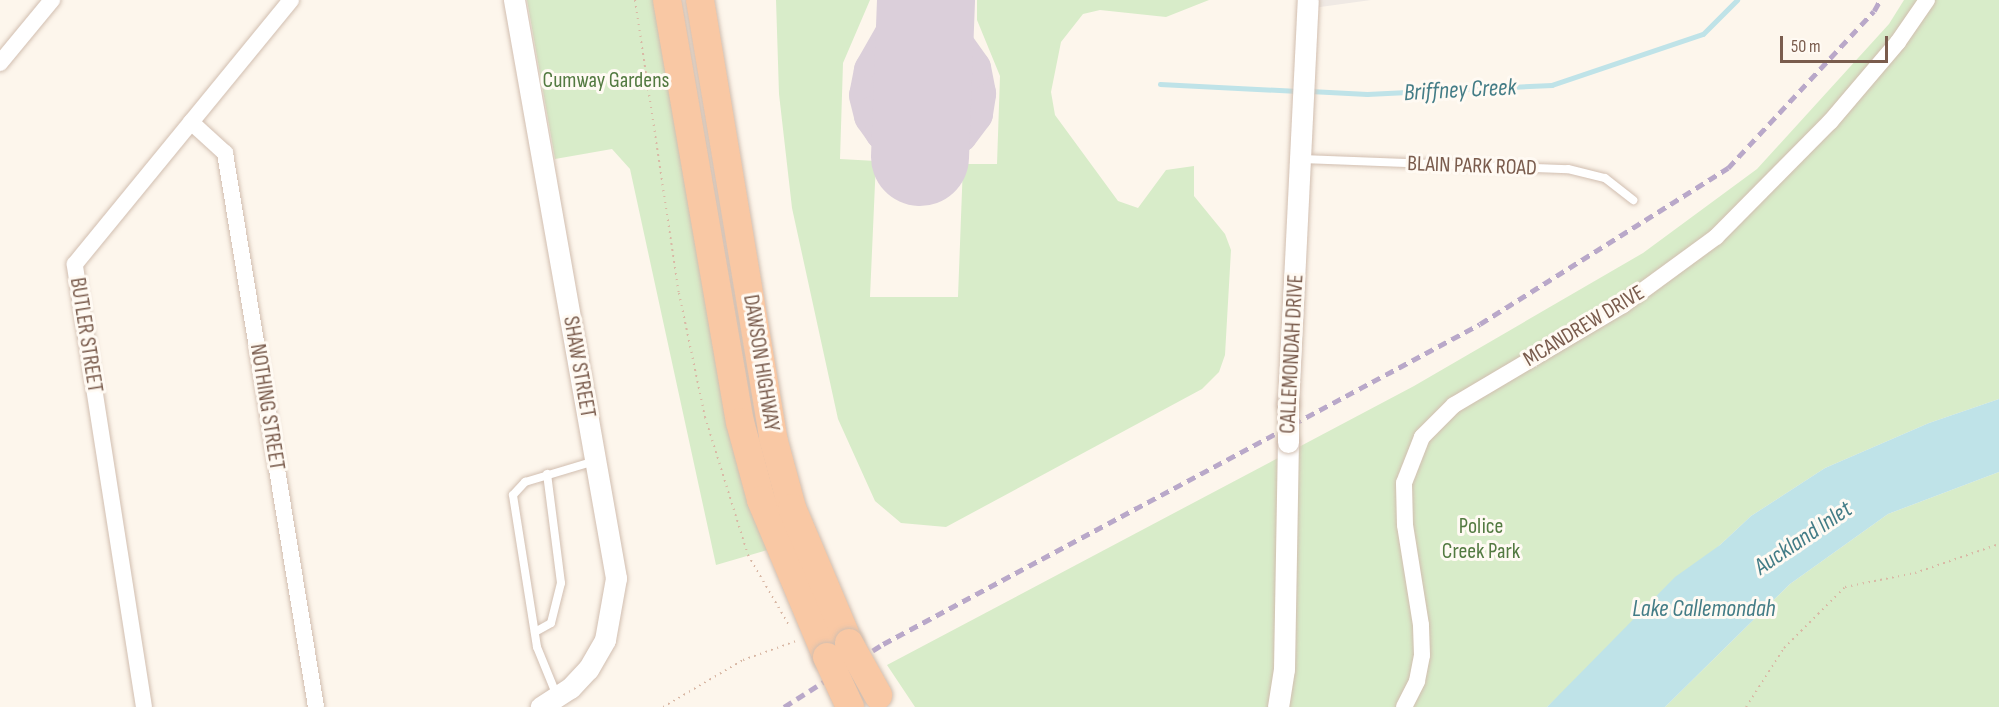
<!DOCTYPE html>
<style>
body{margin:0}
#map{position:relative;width:1999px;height:707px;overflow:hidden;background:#fdf6ec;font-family:"Sofia Sans Condensed",sans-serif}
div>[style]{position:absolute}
.industrial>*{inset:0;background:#efe9e4}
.green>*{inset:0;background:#d8ecc9}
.water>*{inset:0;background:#bfe3e8}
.stream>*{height:4.5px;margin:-2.25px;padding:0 2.25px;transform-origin:2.25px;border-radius:2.25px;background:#bfe3e8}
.taxiway>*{height:39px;margin:-19.5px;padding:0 19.5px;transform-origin:19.5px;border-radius:19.5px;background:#dbcfda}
.runway>*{height:98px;margin:-49px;padding:0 49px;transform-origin:49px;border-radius:49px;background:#dbcfda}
.path>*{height:2px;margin-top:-1px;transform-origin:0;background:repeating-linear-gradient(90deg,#d9b8a5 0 1.5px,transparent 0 6px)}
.roads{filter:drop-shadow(0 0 2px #d1beb0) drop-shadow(0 0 2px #d1beb0)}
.service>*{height:8px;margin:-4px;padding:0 4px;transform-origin:4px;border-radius:4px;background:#fff}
.minor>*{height:16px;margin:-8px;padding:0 8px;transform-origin:8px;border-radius:8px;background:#fff}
.tertiary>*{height:21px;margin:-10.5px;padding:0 10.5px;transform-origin:10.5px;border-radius:10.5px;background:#fff}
.trunk>*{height:28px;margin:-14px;padding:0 14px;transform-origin:14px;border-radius:14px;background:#f9c8a4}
.rail>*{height:4.5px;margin-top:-2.25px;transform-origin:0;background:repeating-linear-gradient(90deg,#b9a8c9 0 9px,transparent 0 15px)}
.bridges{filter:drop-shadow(0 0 2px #d1beb0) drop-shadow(0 0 2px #d1beb0)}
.tertiary-bridge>*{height:21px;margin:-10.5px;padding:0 10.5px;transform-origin:10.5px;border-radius:10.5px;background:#fff}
.trunk-bridge>*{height:28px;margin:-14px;padding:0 14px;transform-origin:14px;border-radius:14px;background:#f9c8a4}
span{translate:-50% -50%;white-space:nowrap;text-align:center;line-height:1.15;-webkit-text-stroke:6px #fffaf3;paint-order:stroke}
.park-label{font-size:22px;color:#537a41}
.street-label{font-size:22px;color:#7a5c4d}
.water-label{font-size:24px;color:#437c86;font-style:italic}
.scale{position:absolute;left:1780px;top:36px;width:108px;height:27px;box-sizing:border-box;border:3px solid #7a5c4d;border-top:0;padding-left:8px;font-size:18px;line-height:21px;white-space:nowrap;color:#7a5c4d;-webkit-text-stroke:4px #fffaf3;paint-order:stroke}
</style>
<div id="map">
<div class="industrial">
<div style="clip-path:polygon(1313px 0,1371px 0,1313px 8px)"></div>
</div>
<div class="green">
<div style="clip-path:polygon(527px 0,656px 0,771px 549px,716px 565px,630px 169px,612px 149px,555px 159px)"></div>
<div style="clip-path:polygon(776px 0,870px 0,843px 63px,840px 159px,876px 161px,870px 297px,958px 297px,963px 164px,997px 164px,1000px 76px,977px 20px,977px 0,1209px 0,1166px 17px,1100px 10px,1083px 14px,1061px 42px,1051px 92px,1055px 115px,1118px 201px,1138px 208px,1166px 170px,1194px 166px,1194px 196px,1225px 234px,1231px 250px,1225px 355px,1219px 372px,1202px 389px,946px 527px,901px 523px,875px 501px,838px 419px,792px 208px,779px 94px)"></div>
<div style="clip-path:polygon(1904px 0,1999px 0,1999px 399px,1929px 423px,1825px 468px,1751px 516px,1547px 707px,915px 707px,887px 665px,1414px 386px,1643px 253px,1757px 169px,1889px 24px)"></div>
<div style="clip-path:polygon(1999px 472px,1999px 707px,1665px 707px,1790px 584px,1888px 514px)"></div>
</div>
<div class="water">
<div style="clip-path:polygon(1999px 399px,1999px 472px,1888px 514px,1790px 584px,1665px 707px,1547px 707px,1675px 577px,1720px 545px,1751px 516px,1825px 468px,1929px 423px)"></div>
</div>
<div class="stream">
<div style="left:1160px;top:84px;width:138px;rotate:2.9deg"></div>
<div style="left:1310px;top:91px;width:57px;rotate:3deg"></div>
<div style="left:1367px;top:94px;width:185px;rotate:-2.8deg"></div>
<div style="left:1552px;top:85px;width:159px;rotate:-18.7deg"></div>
<div style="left:1703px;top:34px;width:48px;rotate:-45deg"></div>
</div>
<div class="taxiway">
<div style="left:913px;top:0;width:81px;rotate:119.7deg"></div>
<div style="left:873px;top:70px;width:25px;rotate:101deg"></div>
<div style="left:868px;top:95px;width:21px;rotate:76deg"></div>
<div style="left:873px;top:115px;width:19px;rotate:55deg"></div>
<div style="left:884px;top:131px;width:20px;rotate:33deg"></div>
<div style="left:901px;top:142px;width:21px;rotate:14deg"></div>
<div style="left:921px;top:147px;width:20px;rotate:-9deg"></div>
<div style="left:941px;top:144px;width:20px;rotate:-33deg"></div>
<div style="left:958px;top:133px;width:25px;rotate:-53deg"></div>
<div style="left:973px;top:113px;width:20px;rotate:-81deg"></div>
<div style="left:976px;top:93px;width:25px;rotate:-101deg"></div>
<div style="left:971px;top:68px;width:60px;rotate:-125.5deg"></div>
<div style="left:936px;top:19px;width:20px;rotate:-110deg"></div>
</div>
<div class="runway">
<div style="left:920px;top:157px;width:157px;rotate:-87.8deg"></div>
</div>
<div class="path">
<div style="left:635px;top:0;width:296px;rotate:81.5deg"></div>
<div style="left:679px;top:293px;width:127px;rotate:78.2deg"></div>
<div style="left:705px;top:417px;width:145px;rotate:72.7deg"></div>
<div style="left:748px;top:555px;width:83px;rotate:59.7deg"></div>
<div style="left:663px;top:707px;width:93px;rotate:-30.4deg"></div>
<div style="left:743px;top:660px;width:56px;rotate:-19.7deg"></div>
<div style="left:1746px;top:707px;width:70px;rotate:-57.2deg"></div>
<div style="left:1784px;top:648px;width:86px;rotate:-45deg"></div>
<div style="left:1845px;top:587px;width:71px;rotate:-11.3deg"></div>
<div style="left:1915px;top:573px;width:89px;rotate:-19deg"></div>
</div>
<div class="roads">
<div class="service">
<div style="left:1302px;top:159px;width:266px;rotate:2.2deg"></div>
<div style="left:1568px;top:169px;width:38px;rotate:14deg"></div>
<div style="left:1605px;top:178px;width:36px;rotate:38deg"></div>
<div style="left:535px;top:632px;width:18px;rotate:-29deg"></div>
<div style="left:551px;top:623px;width:41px;rotate:-76deg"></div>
<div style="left:561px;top:583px;width:110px;rotate:-97.3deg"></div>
<div style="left:557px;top:696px;width:53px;rotate:-112.2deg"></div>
<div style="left:537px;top:647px;width:154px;rotate:-99deg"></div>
<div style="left:513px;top:495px;width:18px;rotate:-47deg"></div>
<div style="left:525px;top:482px;width:73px;rotate:-16.7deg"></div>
</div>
<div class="minor">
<div style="left:0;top:63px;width:82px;rotate:-50.5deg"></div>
<div style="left:191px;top:122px;width:46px;rotate:42.4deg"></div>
<div style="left:225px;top:153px;width:561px;rotate:80.67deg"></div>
<div style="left:144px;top:707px;width:448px;rotate:-98.9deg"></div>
<div style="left:75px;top:264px;width:341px;rotate:-50.7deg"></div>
<div style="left:1404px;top:707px;width:29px;rotate:-63deg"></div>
<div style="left:1417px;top:681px;width:26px;rotate:-79deg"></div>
<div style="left:1422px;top:655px;width:30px;rotate:-92deg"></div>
<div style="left:1421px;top:625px;width:101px;rotate:-99.1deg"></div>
<div style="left:1405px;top:525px;width:42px;rotate:-91.4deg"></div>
<div style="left:1404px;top:483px;width:49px;rotate:-68.6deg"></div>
<div style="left:1422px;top:437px;width:45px;rotate:-45deg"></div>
<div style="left:1454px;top:405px;width:196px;rotate:-30.6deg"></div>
<div style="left:1623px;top:305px;width:115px;rotate:-36.2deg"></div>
<div style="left:1716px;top:237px;width:162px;rotate:-45.3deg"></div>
<div style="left:1830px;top:122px;width:105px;rotate:-49.6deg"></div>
<div style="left:1898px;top:42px;width:51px;rotate:-55.4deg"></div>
</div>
<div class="tertiary">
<div style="left:514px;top:0;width:587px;rotate:79.99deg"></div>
<div style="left:616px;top:578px;width:63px;rotate:100.1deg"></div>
<div style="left:605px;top:640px;width:34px;rotate:120deg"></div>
<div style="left:588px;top:669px;width:26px;rotate:133deg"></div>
<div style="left:570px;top:688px;width:35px;rotate:147deg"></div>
<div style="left:1288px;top:404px;width:404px;rotate:-87.2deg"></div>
<div style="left:1278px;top:707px;width:38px;rotate:-81deg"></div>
<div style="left:1284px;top:669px;width:227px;rotate:-89deg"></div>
</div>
<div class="trunk">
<div style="left:667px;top:0;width:428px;rotate:80.2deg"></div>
<div style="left:740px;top:422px;width:81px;rotate:74.9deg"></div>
<div style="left:761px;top:500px;width:170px;rotate:67.2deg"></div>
<div style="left:700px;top:0;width:444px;rotate:80.5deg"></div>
<div style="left:773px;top:438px;width:73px;rotate:74.8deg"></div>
<div style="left:792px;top:508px;width:147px;rotate:67.1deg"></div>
</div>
</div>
<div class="rail">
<div style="left:784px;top:707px;width:117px;rotate:-32.5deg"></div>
<div style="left:883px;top:644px;width:677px;rotate:-28.19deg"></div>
<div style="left:1480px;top:324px;width:293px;rotate:-32.2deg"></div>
<div style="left:1728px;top:168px;width:214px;rotate:-47.1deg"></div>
<div style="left:1874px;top:11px;width:13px;rotate:-61deg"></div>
</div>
<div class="bridges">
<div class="tertiary-bridge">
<div style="left:1288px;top:404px;width:38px;rotate:90deg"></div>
</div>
<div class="trunk-bridge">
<div style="left:849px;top:643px;width:60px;rotate:60.9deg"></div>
<div style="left:827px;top:657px;width:55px;rotate:65.3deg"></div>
</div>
</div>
<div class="park-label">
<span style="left:606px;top:81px">Cumway Gardens</span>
<span style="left:1481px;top:539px">Police<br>Creek Park</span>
</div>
<div class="street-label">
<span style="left:1472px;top:166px;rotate:2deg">BLAIN PARK ROAD</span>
<span style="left:1584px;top:326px;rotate:-31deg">MCANDREW DRIVE</span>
<span style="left:86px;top:335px;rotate:81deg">BUTLER STREET</span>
<span style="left:1292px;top:354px;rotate:-87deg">CALLEMONDAH DRIVE</span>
<span style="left:761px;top:363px;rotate:81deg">DAWSON HIGHWAY</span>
<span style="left:579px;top:367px;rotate:80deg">SHAW STREET</span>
<span style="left:267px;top:407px;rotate:81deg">NOTHING STREET</span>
</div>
<div class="water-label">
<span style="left:1460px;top:90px;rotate:-3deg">Briffney Creek</span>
<span style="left:1803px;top:538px;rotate:-34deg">Auckland Inlet</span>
<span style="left:1704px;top:609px">Lake Callemondah</span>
</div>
<div class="scale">50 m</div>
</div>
